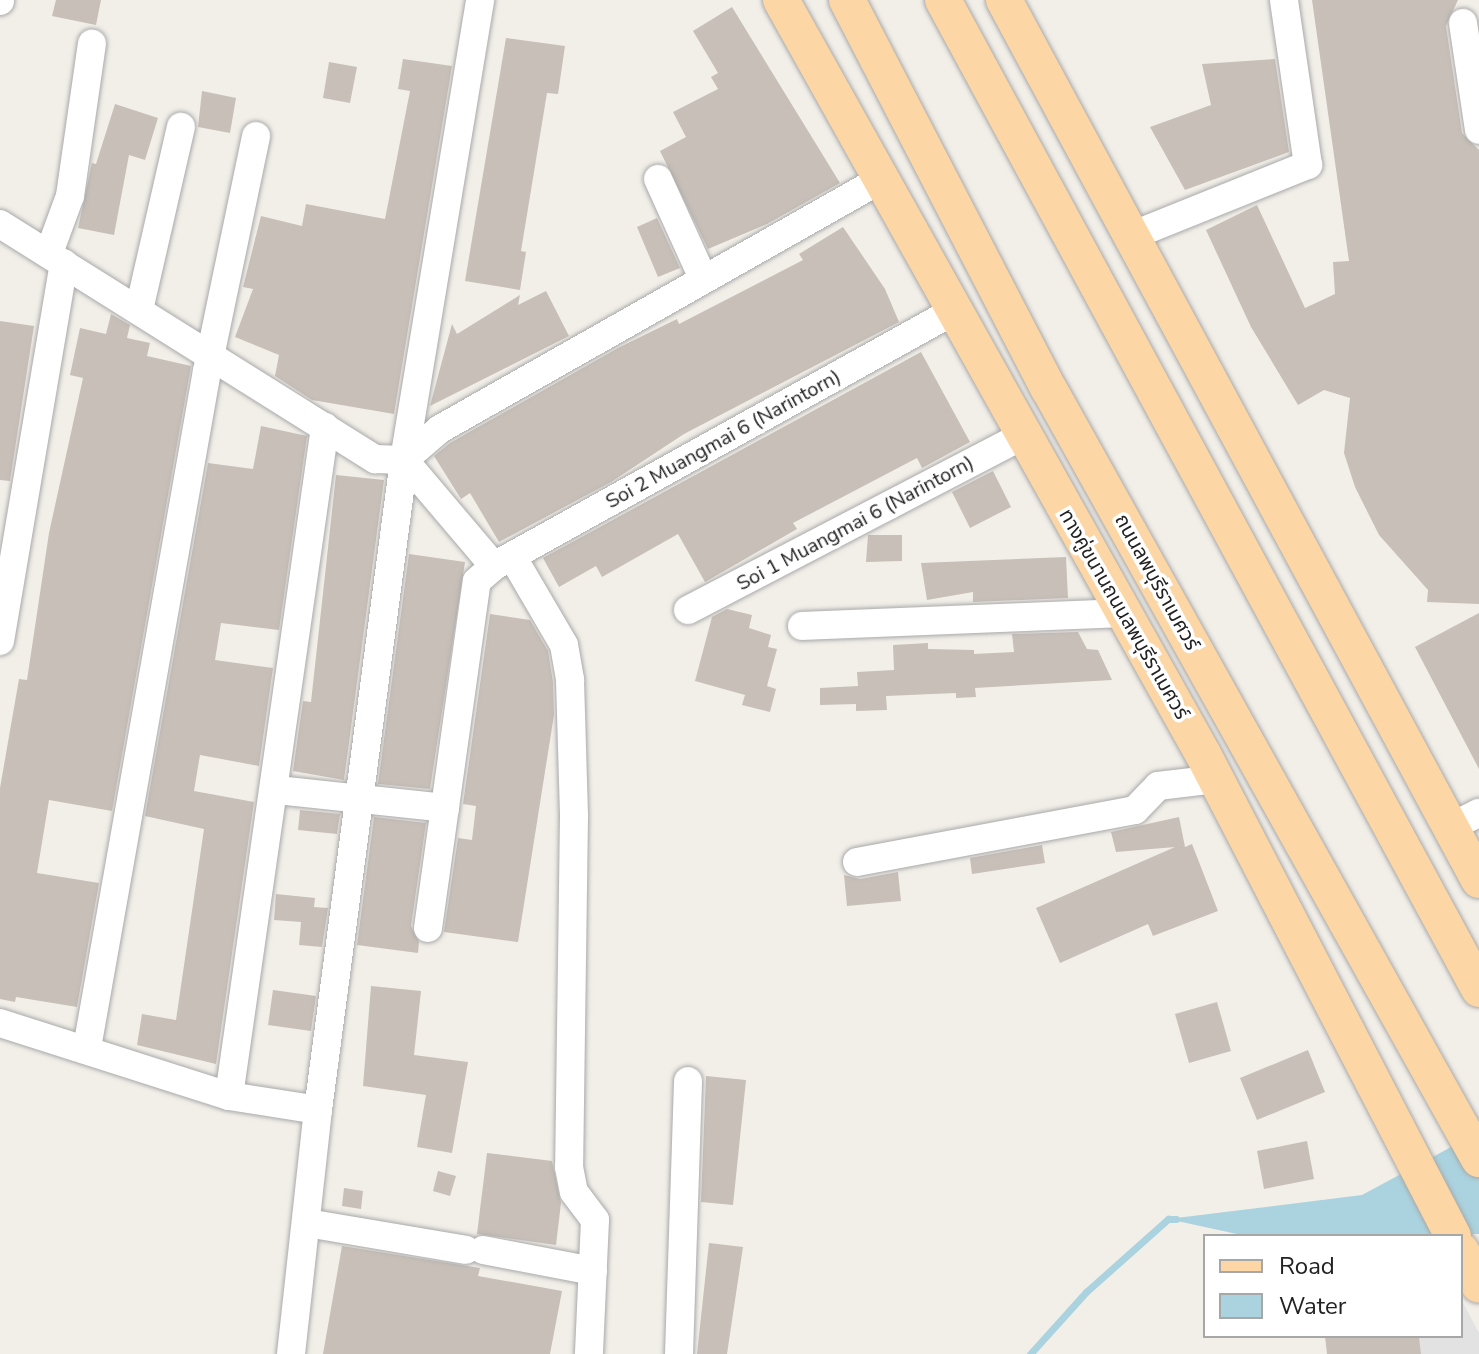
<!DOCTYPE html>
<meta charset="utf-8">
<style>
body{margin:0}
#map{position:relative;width:1479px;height:1354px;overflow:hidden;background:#f2efe9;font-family:"Nunito Sans","Noto Sans Thai",sans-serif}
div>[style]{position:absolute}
.parking>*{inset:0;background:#e2e2e2}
.water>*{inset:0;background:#aad3df}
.stream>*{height:7px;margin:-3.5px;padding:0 3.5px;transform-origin:3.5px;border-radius:3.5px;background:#aad3df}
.building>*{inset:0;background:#c7bfb8}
.roads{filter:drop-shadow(0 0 2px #a9a9a9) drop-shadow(0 0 2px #a9a9a9)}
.minor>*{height:28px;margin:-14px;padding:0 14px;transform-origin:14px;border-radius:14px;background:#fff}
.major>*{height:36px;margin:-18px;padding:0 18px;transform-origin:18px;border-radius:18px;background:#fcd6a4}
span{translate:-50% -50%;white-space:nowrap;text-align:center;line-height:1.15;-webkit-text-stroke:7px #fff;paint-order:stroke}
.street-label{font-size:20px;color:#222}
.legend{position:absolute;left:1203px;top:1234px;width:260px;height:104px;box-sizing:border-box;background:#fff;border:2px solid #a7a7a7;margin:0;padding:10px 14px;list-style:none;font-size:24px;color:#222}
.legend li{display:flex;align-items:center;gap:16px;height:40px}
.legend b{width:40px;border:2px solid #a7a7a7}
</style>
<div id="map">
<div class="parking">
<div style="clip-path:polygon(1461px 1299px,1479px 1333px,1479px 1354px,1421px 1354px,1419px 1336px,1461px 1336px)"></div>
</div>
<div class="water">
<div style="clip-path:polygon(1479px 1132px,1479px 1234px,1246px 1236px,1168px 1219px,1362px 1195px)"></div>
</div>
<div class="stream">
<div style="left:1030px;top:1354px;width:84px;rotate:-47.9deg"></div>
<div style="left:1086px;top:1292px;width:110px;rotate:-41.7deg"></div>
<div style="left:1168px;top:1219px;width:8px"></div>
</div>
<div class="building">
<div style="clip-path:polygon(56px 0,101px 0,96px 25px,52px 16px)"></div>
<div style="clip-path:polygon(1312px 0,1458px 0,1446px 26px,1462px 133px,1479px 150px,1479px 604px,1427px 602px,1428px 590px,1379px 535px,1355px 487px,1344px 453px,1350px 398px,1324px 390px,1298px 405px,1251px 327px,1206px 230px,1257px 205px,1305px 308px,1335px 294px,1333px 262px,1349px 261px)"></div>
<div style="clip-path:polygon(732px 7px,840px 183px,767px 224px,708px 249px,660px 151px,686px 137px,673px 112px,718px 89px,711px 77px,718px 73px,693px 31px)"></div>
<div style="clip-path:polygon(506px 38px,565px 46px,558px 94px,547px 93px,521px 251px,526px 252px,520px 290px,465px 281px)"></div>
<div style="clip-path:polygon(403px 59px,452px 66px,394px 414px,312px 400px,275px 376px,279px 355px,235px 337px,253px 289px,243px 287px,261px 216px,302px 226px,306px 204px,385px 219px,410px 91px,398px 89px)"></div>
<div style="clip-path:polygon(1275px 59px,1289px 152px,1185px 190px,1150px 127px,1211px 105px,1202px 64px)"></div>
<div style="clip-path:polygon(329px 62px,357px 67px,350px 103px,323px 98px)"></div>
<div style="clip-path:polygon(202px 91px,236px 98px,230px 133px,198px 127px)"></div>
<div style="clip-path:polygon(115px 104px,158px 118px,145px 160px,129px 155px,114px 235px,78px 228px,92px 163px,96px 164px)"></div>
<div style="clip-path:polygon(657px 218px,680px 268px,658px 277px,637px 227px)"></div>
<div style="clip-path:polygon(843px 227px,885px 289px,899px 322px,684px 434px,611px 482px,499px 542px,470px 493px,461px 499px,434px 456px,450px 443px,618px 348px,677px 319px,679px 324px,803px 260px,799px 254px)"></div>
<div style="clip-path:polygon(546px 291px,569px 336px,430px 406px,452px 324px,457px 334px,520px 295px,518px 305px)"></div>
<div style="clip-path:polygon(111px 314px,130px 325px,127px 338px,150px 343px,147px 356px,191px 366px,112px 811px,49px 800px,37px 873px,99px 883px,77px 1007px,16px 997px,15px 1002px,0 999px,0 788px,19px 679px,27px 680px,49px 533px,83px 378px,70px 375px,80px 328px,106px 334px)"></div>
<div style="clip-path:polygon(0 321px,34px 326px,10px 481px,0 480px)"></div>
<div style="clip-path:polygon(921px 352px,970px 442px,922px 468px,917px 458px,793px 523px,797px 529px,705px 582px,678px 534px,602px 577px,596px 566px,559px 587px,543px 558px)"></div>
<div style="clip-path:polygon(261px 426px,307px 436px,279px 630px,221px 623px,215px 660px,273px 668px,259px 766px,200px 755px,194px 791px,254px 802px,216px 1064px,137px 1045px,142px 1014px,176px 1020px,204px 829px,145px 816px,208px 463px,253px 469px)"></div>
<div style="clip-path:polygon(993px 471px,1011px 507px,970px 528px,952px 492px)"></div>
<div style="clip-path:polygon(336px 475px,384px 480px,344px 780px,293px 771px,303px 701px,311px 702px)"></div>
<div style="clip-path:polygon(868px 535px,902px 535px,902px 561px,866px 562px)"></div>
<div style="clip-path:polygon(409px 554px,465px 562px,430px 789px,378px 784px)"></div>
<div style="clip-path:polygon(1066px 557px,1068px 598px,973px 602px,973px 592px,927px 600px,921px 563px)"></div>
<div style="clip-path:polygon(727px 609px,752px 615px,749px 628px,771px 635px,768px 647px,777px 649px,767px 686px,776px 689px,770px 712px,742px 705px,745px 695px,695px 681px,712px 617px)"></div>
<div style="clip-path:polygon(1479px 613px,1479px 769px,1415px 647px)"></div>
<div style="clip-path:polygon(490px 614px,530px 620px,548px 651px,553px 682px,554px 715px,518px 942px,444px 932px,458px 838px,472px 840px,476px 806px,463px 804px)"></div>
<div style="clip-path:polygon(1078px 632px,1087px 649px,1098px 650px,1112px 680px,975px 688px,976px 697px,956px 698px,956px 693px,886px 696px,887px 710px,856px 711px,856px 704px,820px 705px,820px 688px,858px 686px,857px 672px,894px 670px,893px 645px,928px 643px,928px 649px,974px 650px,974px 654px,1014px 652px,1012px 634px)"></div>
<div style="clip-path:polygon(300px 810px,340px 814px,337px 834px,298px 830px)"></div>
<div style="clip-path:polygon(374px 817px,426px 823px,411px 926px,419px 942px,418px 953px,357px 945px)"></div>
<div style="clip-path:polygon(1179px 817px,1185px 847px,1192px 844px,1218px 911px,1153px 936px,1148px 924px,1060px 963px,1036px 908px,1175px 847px,1116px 852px,1111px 832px)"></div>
<div style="clip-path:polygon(1042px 845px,1045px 863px,972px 874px,970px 858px)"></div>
<div style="clip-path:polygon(898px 872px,901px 901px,847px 906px,844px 875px,860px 879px)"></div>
<div style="clip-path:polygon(276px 894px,315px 898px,314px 907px,328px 908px,322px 947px,299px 945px,301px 922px,274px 920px)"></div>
<div style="clip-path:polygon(371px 986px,421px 991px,414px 1055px,468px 1062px,452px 1153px,417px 1147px,426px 1095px,363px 1086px)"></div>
<div style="clip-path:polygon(273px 990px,316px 996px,311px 1031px,268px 1025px)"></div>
<div style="clip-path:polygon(1217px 1002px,1231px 1051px,1189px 1063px,1175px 1014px)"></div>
<div style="clip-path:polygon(1308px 1050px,1325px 1092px,1257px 1120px,1240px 1078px)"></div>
<div style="clip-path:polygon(706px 1076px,746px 1080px,733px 1205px,701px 1202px)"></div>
<div style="clip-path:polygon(1307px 1141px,1314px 1179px,1264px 1189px,1257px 1151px)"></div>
<div style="clip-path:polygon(487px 1153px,552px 1161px,561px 1203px,556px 1245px,477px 1234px)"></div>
<div style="clip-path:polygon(438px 1171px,456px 1176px,450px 1196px,433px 1191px)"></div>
<div style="clip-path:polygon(344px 1188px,363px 1191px,361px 1209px,342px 1206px)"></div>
<div style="clip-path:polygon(709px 1243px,743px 1247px,727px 1354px,697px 1354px)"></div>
<div style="clip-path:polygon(342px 1246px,480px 1268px,478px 1276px,562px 1291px,550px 1354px,323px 1354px)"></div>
<div style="clip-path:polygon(1325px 1336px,1419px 1336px,1421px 1354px,1327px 1354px)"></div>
</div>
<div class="roads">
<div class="minor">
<div style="left:0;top:1px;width:1px;rotate:-90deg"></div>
<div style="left:1463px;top:23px;width:108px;rotate:81.5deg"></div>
<div style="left:658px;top:179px;width:109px;rotate:65.6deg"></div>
<div style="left:0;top:224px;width:443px;rotate:32.1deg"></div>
<div style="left:375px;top:459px;width:29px;rotate:2deg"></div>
<div style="left:404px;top:460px;width:48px;rotate:-40.7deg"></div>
<div style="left:440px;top:429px;width:503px;rotate:-29.52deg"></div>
<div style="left:1131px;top:236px;width:191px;rotate:-21.9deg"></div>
<div style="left:1308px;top:165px;width:167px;rotate:-98.3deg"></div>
<div style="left:49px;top:253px;width:61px;rotate:-69.8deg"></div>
<div style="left:70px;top:196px;width:154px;rotate:-81.8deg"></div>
<div style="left:139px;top:310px;width:188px;rotate:-77.1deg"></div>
<div style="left:404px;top:460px;width:139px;rotate:49.7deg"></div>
<div style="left:512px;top:556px;width:103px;rotate:59.7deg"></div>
<div style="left:564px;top:645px;width:36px;rotate:80deg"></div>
<div style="left:570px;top:680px;width:136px;rotate:88.3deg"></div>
<div style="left:574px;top:816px;width:351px;rotate:90.8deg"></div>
<div style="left:569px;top:1167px;width:25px;rotate:79deg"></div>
<div style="left:574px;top:1192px;width:35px;rotate:53deg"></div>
<div style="left:595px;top:1220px;width:134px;rotate:92.6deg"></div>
<div style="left:688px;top:610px;width:377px;rotate:-27.5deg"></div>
<div style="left:802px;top:626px;width:321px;rotate:-2.3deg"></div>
<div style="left:0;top:641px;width:383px;rotate:-80.4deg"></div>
<div style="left:277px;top:790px;width:169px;rotate:6.1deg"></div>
<div style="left:1451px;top:827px;width:31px;rotate:-27deg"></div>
<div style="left:857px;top:862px;width:283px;rotate:-10.6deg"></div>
<div style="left:1135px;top:810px;width:33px;rotate:-46deg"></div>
<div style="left:1158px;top:786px;width:58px;rotate:-6.9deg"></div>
<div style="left:428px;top:928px;width:350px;rotate:-82deg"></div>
<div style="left:477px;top:581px;width:23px;rotate:-41deg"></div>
<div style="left:494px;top:566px;width:524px;rotate:-29.01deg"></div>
<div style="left:0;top:1023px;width:240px;rotate:17.7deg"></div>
<div style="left:229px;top:1096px;width:90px;rotate:8.9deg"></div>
<div style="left:87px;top:1048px;width:688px;rotate:-79.95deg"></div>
<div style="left:207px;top:371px;width:240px;rotate:-78.2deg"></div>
<div style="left:229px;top:1096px;width:676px;rotate:-81.83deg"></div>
<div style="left:307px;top:1223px;width:161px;rotate:9.6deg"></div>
<div style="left:483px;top:1250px;width:112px;rotate:10.8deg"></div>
<div style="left:291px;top:1354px;width:245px;rotate:-83.7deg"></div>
<div style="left:318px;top:1110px;width:656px;rotate:-82.46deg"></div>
<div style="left:404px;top:460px;width:466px;rotate:-80.6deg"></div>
<div style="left:679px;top:1354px;width:273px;rotate:-88.1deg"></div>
</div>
<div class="major">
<div style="left:781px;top:0;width:864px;rotate:60.77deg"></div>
<div style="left:1203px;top:754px;width:543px;rotate:62.59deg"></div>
<div style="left:847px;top:0;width:438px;rotate:62.6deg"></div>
<div style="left:1049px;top:389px;width:882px;rotate:60.82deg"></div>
<div style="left:943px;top:0;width:1125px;rotate:61.54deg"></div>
<div style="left:1004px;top:0;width:1000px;rotate:61.64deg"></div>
<div style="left:1461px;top:1251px;width:38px;rotate:62deg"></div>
</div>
</div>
<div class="street-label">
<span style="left:723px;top:439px;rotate:-29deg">Soi 2 Muangmai 6 (Narintorn)</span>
<span style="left:855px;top:523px;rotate:-28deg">Soi 1 Muangmai 6 (Narintorn)</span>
<span style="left:1157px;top:582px;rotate:61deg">ถนนลพบุรีราเมศวร์</span>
<span style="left:1124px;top:614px;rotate:60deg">ทางคู่ขนานถนนลพบุรีราเมศวร์</span>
</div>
<ul class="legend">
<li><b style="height:10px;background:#fcd6a4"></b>Road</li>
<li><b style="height:22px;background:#aad3df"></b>Water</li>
</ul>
</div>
